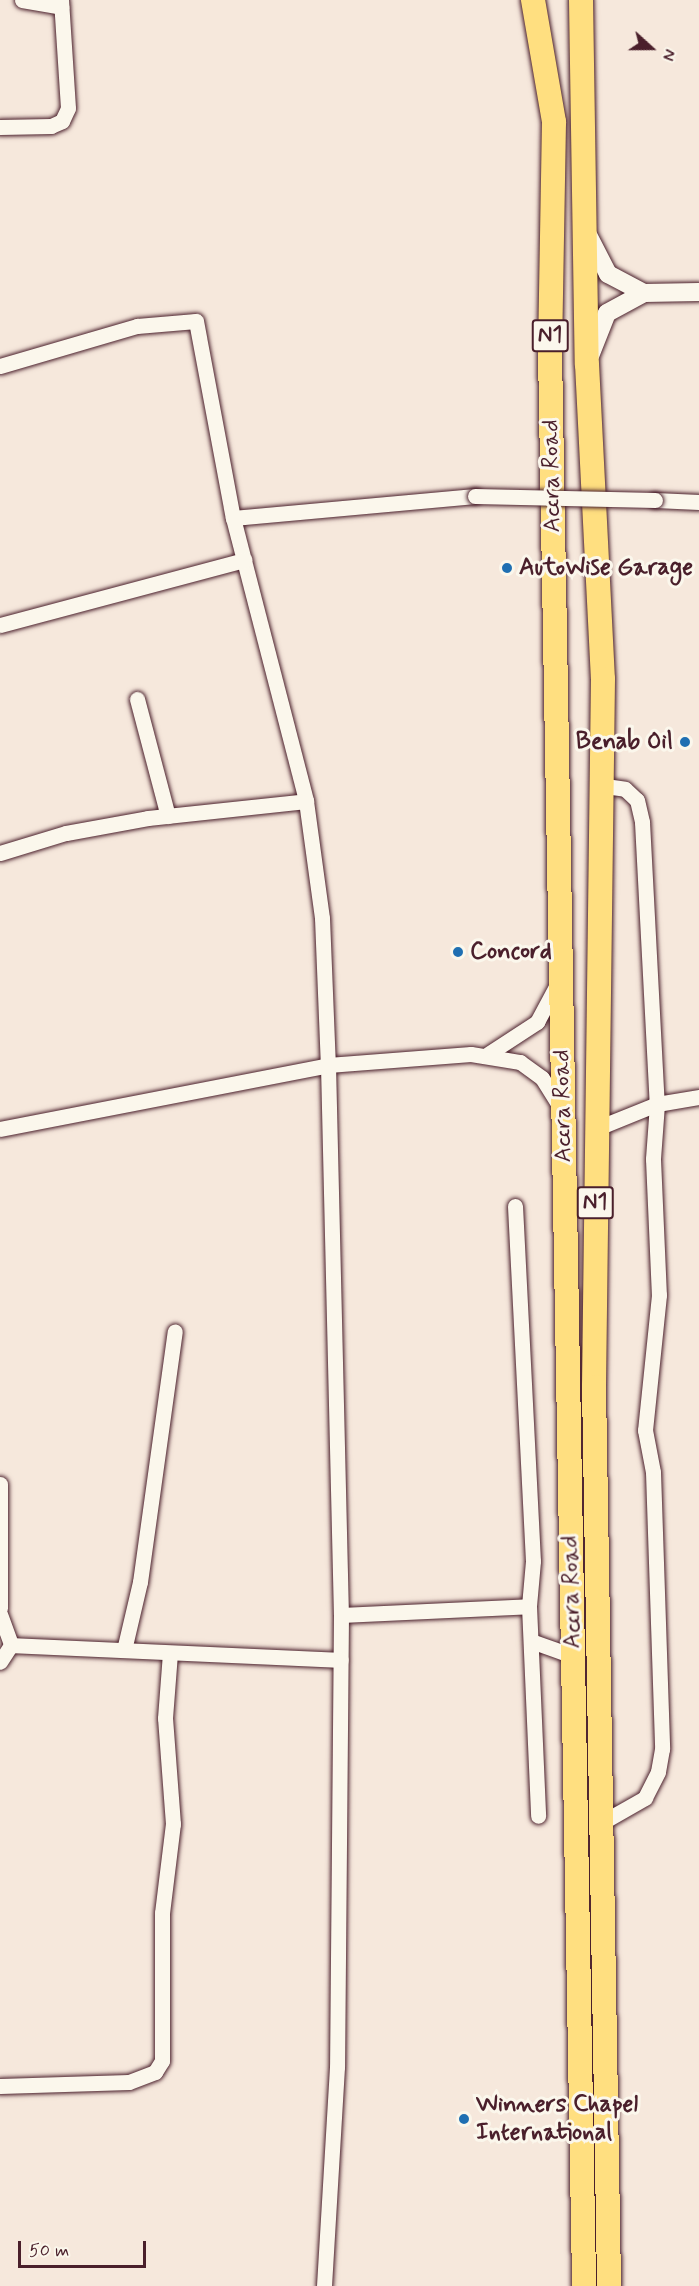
<!DOCTYPE html>
<style>
body{margin:0}
#map{position:relative;width:699px;height:2286px;overflow:hidden;background:#f6e8dc;font-family:Mynerve,sans-serif}
div>[style]{position:absolute}
.roads{filter:drop-shadow(0 0 2px #4a1f2b) drop-shadow(0 0 2px #4a1f2b)}
.minor>*{height:15px;margin:-7.5px;padding:0 7.5px;transform-origin:7.5px;border-radius:7.5px;background:#fbf7ec}
.tertiary>*{height:18px;margin:-9px;padding:0 9px;transform-origin:9px;border-radius:9px;background:#fbf7ec}
.trunk>*{height:24px;margin:-12px;padding:0 12px;transform-origin:12px;border-radius:12px;background:#ffdf80}
.bridges{filter:drop-shadow(0 0 2px #4a1f2b) drop-shadow(0 0 2px #4a1f2b)}
.minor-bridge>*{height:15px;margin:-7.5px;padding:0 7.5px;transform-origin:7.5px;border-radius:7.5px;background:#fbf7ec}
.dots>*{width:16px;height:16px;translate:-50% -50%;box-sizing:border-box;border:3px solid #fbf7ec;border-radius:50%}
span{translate:-50% -50%;white-space:nowrap;text-align:center;line-height:1.15;-webkit-text-stroke:6px #fbf7ec;paint-order:stroke}
.shield-label span{padding:2px 4px;background:#fbf7ec;border:2px solid;border-radius:4px;-webkit-text-stroke-width:0}
.shield-label{font-size:22px;color:#4a1f2b;font-weight:700}
.street-label{font-size:24px;color:#4a1f2b}
.poi-label{font-size:24px;color:#4a1f2b;font-weight:700}
.left{translate:0 -50%;text-align:left}
.right{translate:-100% -50%;text-align:right}
.north{position:absolute;left:621px;top:18px;width:60px;height:60px;-webkit-text-stroke:4px #fbf7ec;paint-order:stroke;rotate:111deg;font-size:16px;font-weight:700;line-height:24px;text-align:center;color:#4a1f2b}
.north::after{content:'';display:block;margin:auto;width:21px;height:27px;background:#4a1f2b;clip-path:polygon(50% 0,100% 100%,50% 72%,0 100%)}
.scale{position:absolute;left:18px;top:2241px;width:128px;height:27px;box-sizing:border-box;border:3px solid #4a1f2b;border-top:0;padding-left:8px;font-size:18px;line-height:21px;white-space:nowrap;color:#4a1f2b;-webkit-text-stroke:4px #fbf7ec;paint-order:stroke}
</style>
<div id="map">
<div class="roads">
<div class="minor">
<div style="left:22px;top:0;width:40px;rotate:10deg"></div>
<div style="left:0;top:127px;width:51px;rotate:-1.1deg"></div>
<div style="left:51px;top:126px;width:12px;rotate:-24deg"></div>
<div style="left:62px;top:121px;width:14px;rotate:-65deg"></div>
<div style="left:68px;top:108px;width:108px;rotate:-93.7deg"></div>
<div style="left:0;top:366px;width:143px;rotate:-16.3deg"></div>
<div style="left:137px;top:326px;width:59px;rotate:-4.8deg"></div>
<div style="left:196px;top:321px;width:200px;rotate:79.4deg"></div>
<div style="left:233px;top:518px;width:292px;rotate:75.5deg"></div>
<div style="left:306px;top:801px;width:118px;rotate:82.2deg"></div>
<div style="left:322px;top:918px;width:147px;rotate:87.7deg"></div>
<div style="left:328px;top:1065px;width:550px;rotate:88.65deg"></div>
<div style="left:341px;top:1615px;width:452px;rotate:90.5deg"></div>
<div style="left:337px;top:2067px;width:219px;rotate:93.4deg"></div>
<div style="left:655px;top:500px;width:44px;rotate:2.6deg"></div>
<div style="left:233px;top:518px;width:243px;rotate:-5.2deg"></div>
<div style="left:0;top:625px;width:253px;rotate:-14.9deg"></div>
<div style="left:137px;top:699px;width:121px;rotate:75.2deg"></div>
<div style="left:598px;top:785px;width:27px;rotate:8deg"></div>
<div style="left:625px;top:789px;width:16px;rotate:43deg"></div>
<div style="left:637px;top:800px;width:23px;rotate:77deg"></div>
<div style="left:642px;top:822px;width:282px;rotate:87deg"></div>
<div style="left:657px;top:1104px;width:55px;rotate:94.2deg"></div>
<div style="left:653px;top:1159px;width:136px;rotate:87.5deg"></div>
<div style="left:659px;top:1295px;width:136px;rotate:95.9deg"></div>
<div style="left:645px;top:1430px;width:43px;rotate:79.2deg"></div>
<div style="left:653px;top:1472px;width:277px;rotate:88.1deg"></div>
<div style="left:662px;top:1749px;width:23px;rotate:100deg"></div>
<div style="left:658px;top:1772px;width:29px;rotate:117deg"></div>
<div style="left:645px;top:1798px;width:51px;rotate:150.4deg"></div>
<div style="left:0;top:853px;width:69px;rotate:-16.9deg"></div>
<div style="left:66px;top:833px;width:83px;rotate:-10.4deg"></div>
<div style="left:148px;top:818px;width:159px;rotate:-6.1deg"></div>
<div style="left:488px;top:1054px;width:59px;rotate:-33.1deg"></div>
<div style="left:537px;top:1022px;width:47px;rotate:-61.8deg"></div>
<div style="left:0;top:1129px;width:334px;rotate:-11deg"></div>
<div style="left:328px;top:1065px;width:143px;rotate:-4.4deg"></div>
<div style="left:471px;top:1054px;width:50px;rotate:9.3deg"></div>
<div style="left:520px;top:1062px;width:27px;rotate:36deg"></div>
<div style="left:542px;top:1078px;width:36px;rotate:58deg"></div>
<div style="left:595px;top:1129px;width:67px;rotate:-22deg"></div>
<div style="left:657px;top:1104px;width:43px;rotate:-9.5deg"></div>
<div style="left:515px;top:1206px;width:355px;rotate:87.1deg"></div>
<div style="left:533px;top:1561px;width:45px;rotate:95.1deg"></div>
<div style="left:529px;top:1606px;width:210px;rotate:87.5deg"></div>
<div style="left:0;top:1484px;width:124px;rotate:90deg"></div>
<div style="left:0;top:1614px;width:33px;rotate:70deg"></div>
<div style="left:11px;top:1645px;width:20px;rotate:123deg"></div>
<div style="left:341px;top:1615px;width:188px;rotate:-2.7deg"></div>
<div style="left:531px;top:1641px;width:45px;rotate:19.7deg"></div>
<div style="left:11px;top:1645px;width:330px;rotate:2.6deg"></div>
<div style="left:124px;top:1650px;width:70px;rotate:-76.8deg"></div>
<div style="left:140px;top:1582px;width:253px;rotate:-82.1deg"></div>
<div style="left:0;top:2086px;width:129px;rotate:-1.8deg"></div>
<div style="left:129px;top:2082px;width:28px;rotate:-21deg"></div>
<div style="left:155px;top:2072px;width:13px;rotate:-58deg"></div>
<div style="left:162px;top:2061px;width:148px;rotate:-90deg"></div>
<div style="left:162px;top:1913px;width:90px;rotate:-83deg"></div>
<div style="left:173px;top:1824px;width:106px;rotate:-94.3deg"></div>
<div style="left:165px;top:1718px;width:65px;rotate:-85.6deg"></div>
</div>
<div class="tertiary">
<div style="left:587px;top:233px;width:46px;rotate:62.9deg"></div>
<div style="left:608px;top:274px;width:41px;rotate:27.8deg"></div>
<div style="left:644px;top:293px;width:55px;rotate:-1deg"></div>
<div style="left:590px;top:356px;width:46px;rotate:-68.4deg"></div>
<div style="left:607px;top:313px;width:42px;rotate:-28.4deg"></div>
</div>
<div class="trunk">
<div style="left:533px;top:0;width:124px;rotate:80.2deg"></div>
<div style="left:554px;top:122px;width:230px;rotate:91deg"></div>
<div style="left:550px;top:352px;width:1934px;rotate:88.99deg"></div>
<div style="left:581px;top:0;width:364px;rotate:89.1deg"></div>
<div style="left:587px;top:364px;width:315px;rotate:87.1deg"></div>
<div style="left:603px;top:679px;width:708px;rotate:90.73deg"></div>
<div style="left:594px;top:1387px;width:899px;rotate:89.04deg"></div>
</div>
</div>
<div class="bridges">
<div class="minor-bridge">
<div style="left:475px;top:496px;width:180px;rotate:1.3deg"></div>
</div>
</div>
<div class="dots">
<div style="left:507px;top:568px;background:#1f6fb2"></div>
<div style="left:685px;top:742px;background:#1f6fb2"></div>
<div style="left:458px;top:952px;background:#1f6fb2"></div>
<div style="left:464px;top:2119px;background:#1f6fb2"></div>
</div>
<div class="shield-label">
<span style="left:550px;top:336px">N1</span>
<span style="left:595px;top:1203px">N1</span>
</div>
<div class="street-label">
<span style="left:552px;top:476px;rotate:-91deg">Accra Road</span>
<span style="left:563px;top:1106px;rotate:-91deg">Accra Road</span>
<span style="left:572px;top:1592px;rotate:-91deg">Accra Road</span>
</div>
<div class="poi-label">
<span class="left" style="left:519px;top:568px">AutoWise Garage</span>
<span class="right" style="left:673px;top:742px">Benab Oil</span>
<span class="left" style="left:470px;top:952px">Concord</span>
<span class="left" style="left:476px;top:2119px">Winners Chapel<br>International</span>
</div>
<div class="north">N</div>
<div class="scale">50 m</div>
</div>
